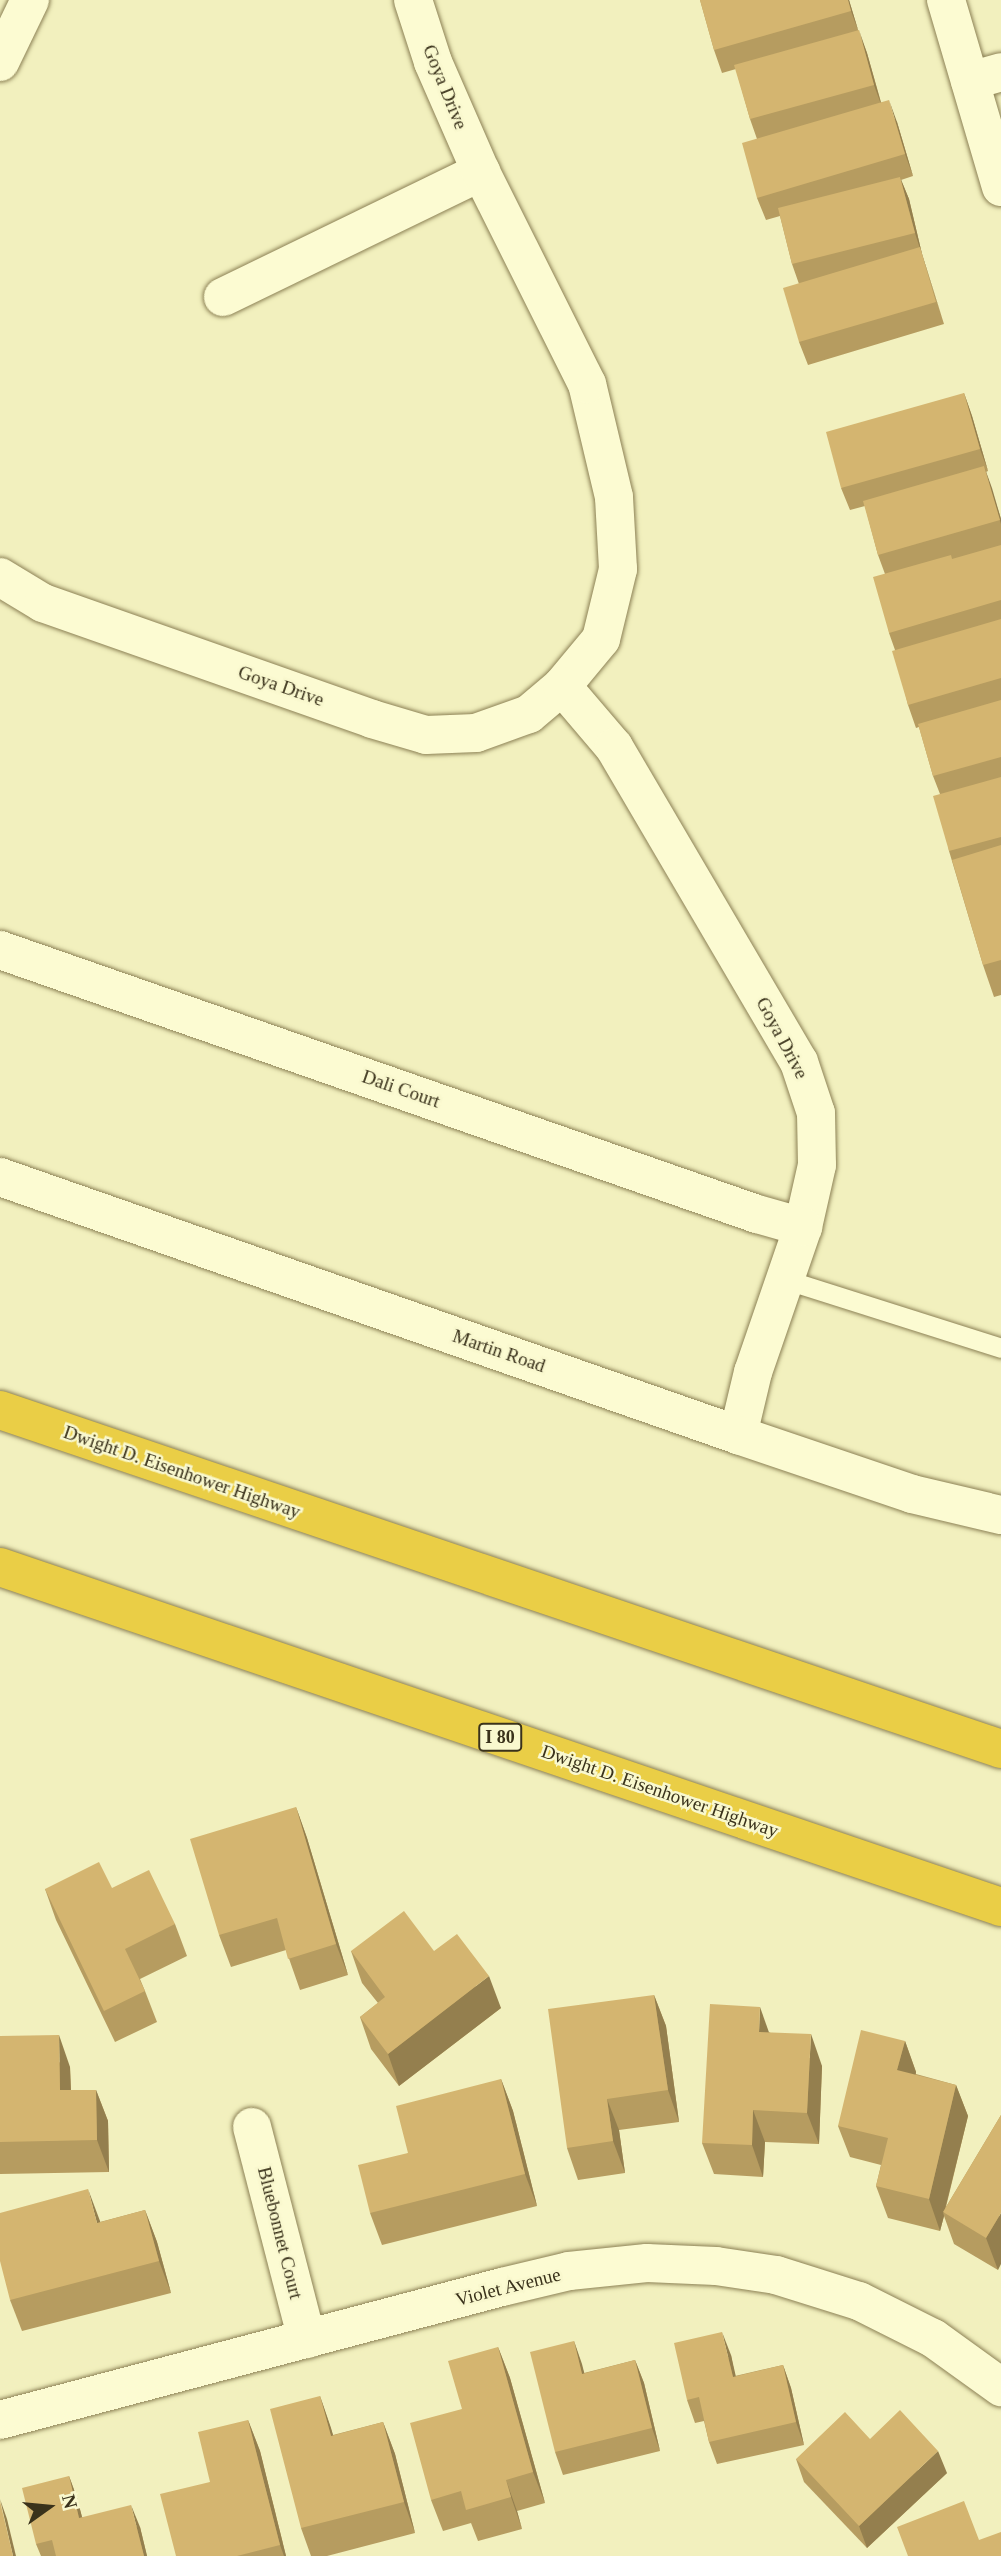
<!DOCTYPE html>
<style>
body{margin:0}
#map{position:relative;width:1001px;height:2556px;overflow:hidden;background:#f2f0be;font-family:Georgia,serif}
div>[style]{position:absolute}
.roads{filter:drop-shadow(0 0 2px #8c8155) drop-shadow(0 0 2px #8c8155)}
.service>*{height:19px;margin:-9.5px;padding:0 9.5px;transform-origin:9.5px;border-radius:9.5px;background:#fcfbd2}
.minor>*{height:38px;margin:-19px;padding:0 19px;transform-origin:19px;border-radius:19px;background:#fcfbd2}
.motorway>*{height:38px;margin:-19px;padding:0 19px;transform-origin:19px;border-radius:19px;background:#eace46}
.wall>*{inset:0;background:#b69c60}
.shaded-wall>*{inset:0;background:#947f4e}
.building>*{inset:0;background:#d4b570}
span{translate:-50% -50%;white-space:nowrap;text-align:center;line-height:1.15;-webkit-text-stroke:5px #f9f8ce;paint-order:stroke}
.shield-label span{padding:2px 5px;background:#f9f8ce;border:2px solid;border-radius:5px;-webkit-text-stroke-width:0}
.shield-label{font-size:18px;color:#3a321b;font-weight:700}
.street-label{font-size:19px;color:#3a321b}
.north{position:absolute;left:14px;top:2472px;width:70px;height:70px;-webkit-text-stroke:5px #f9f8ce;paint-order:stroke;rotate:75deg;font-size:19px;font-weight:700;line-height:28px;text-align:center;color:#3a321b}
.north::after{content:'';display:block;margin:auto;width:24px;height:32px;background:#3a321b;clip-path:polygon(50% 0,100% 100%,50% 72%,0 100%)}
</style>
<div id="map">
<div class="roads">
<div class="service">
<div style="left:787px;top:1280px;width:225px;rotate:17.6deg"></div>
</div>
<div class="minor">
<div style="left:946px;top:0;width:195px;rotate:73.6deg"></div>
<div style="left:0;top:62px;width:69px;rotate:-64.2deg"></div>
<div style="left:970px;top:81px;width:32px;rotate:-16deg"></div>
<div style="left:223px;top:297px;width:287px;rotate:-25.9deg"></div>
<div style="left:0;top:577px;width:50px;rotate:31.2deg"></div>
<div style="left:43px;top:603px;width:349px;rotate:19.4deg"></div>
<div style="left:372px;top:719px;width:56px;rotate:16.5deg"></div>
<div style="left:426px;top:735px;width:50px;rotate:-2.3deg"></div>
<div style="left:476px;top:733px;width:56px;rotate:-19.7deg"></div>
<div style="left:529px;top:714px;width:43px;rotate:-40.3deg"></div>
<div style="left:562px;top:686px;width:61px;rotate:-50.3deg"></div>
<div style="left:601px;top:639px;width:72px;rotate:-76.3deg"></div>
<div style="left:618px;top:569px;width:72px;rotate:-93.2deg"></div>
<div style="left:614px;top:497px;width:116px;rotate:-103.4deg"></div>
<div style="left:587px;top:384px;width:237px;rotate:-116.6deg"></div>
<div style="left:481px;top:172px;width:120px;rotate:-113.6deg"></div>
<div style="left:433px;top:62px;width:65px;rotate:-107.9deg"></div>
<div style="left:562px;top:686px;width:80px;rotate:49.6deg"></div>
<div style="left:614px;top:747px;width:365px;rotate:59.6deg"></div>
<div style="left:799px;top:1062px;width:54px;rotate:71.6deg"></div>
<div style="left:816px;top:1113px;width:52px;rotate:88.9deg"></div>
<div style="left:817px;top:1165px;width:64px;rotate:102.7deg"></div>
<div style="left:803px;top:1227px;width:153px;rotate:109deg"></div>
<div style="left:753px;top:1372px;width:65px;rotate:103.4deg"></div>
<div style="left:0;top:950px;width:802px;rotate:19.23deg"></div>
<div style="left:757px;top:1214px;width:48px;rotate:15.8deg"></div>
<div style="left:0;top:1177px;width:782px;rotate:19.27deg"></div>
<div style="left:738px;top:1435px;width:184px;rotate:18.7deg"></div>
<div style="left:912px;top:1494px;width:91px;rotate:13.3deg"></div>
<div style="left:252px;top:2127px;width:219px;rotate:75.5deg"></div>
<div style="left:0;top:2420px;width:519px;rotate:-14.84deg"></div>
<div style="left:502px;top:2287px;width:69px;rotate:-13.4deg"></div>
<div style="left:569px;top:2271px;width:78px;rotate:-5.9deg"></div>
<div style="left:647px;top:2263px;width:69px;rotate:2.5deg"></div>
<div style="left:716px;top:2266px;width:61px;rotate:8.5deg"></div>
<div style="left:776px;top:2275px;width:87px;rotate:17.4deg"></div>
<div style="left:859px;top:2301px;width:83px;rotate:26.6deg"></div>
<div style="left:933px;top:2338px;width:84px;rotate:35.8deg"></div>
</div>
<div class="motorway">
<div style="left:0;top:1410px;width:1057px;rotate:18.71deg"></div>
<div style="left:0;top:1567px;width:1057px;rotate:18.76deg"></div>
</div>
</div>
<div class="wall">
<div style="clip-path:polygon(700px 0,849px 0,858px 30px,867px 53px,881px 102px,897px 122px,913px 176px,901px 180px,909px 199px,922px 254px,944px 324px,808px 365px,799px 342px,799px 284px,792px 264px,780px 216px,766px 220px,757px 198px,757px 139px,750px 119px,736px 69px,722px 73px,714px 50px)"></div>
<div style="clip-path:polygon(964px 393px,972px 416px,988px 471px,986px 472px,1001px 519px,1001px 545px,952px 559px,1001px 545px,1001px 995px,994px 997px,983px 965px,949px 851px,940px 794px,933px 776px,919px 727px,916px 728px,908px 705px,895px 650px,889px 633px,885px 574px,878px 555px,865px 506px,850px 510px,841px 488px)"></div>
<div style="clip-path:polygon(296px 1807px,307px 1838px,348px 1975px,300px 1990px,286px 1950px,231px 1967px,219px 1935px)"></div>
<div style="clip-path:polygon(112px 1888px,175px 1924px,187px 1956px,140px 1979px,145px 1991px,157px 2022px,115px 2042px,56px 1920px,45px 1889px)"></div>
<div style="clip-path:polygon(351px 1951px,434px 1951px,501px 2008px,399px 2086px,371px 2049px,360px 2017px,378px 2003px,362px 1983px)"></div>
<div style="clip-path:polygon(654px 1995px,666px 2026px,679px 2122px,619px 2130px,625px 2173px,578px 2180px,567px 2148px)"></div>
<div style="clip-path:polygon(769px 2032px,822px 2066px,819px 2144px,765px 2142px,763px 2177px,714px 2174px,702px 2143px)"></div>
<div style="clip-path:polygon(0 2036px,70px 2067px,71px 2090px,96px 2090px,108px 2121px,109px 2172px,0 2174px)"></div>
<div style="clip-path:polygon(905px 2041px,916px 2072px,916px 2074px,956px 2085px,968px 2116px,946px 2207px,1001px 2115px,998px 2270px,954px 2244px,944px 2216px,940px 2231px,888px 2218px,876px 2186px,881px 2165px,850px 2157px,838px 2126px)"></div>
<div style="clip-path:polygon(501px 2079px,513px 2111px,537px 2206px,382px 2245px,370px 2213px,408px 2153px)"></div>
<div style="clip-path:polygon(145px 2210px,157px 2242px,171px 2293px,22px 2331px,10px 2300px,100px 2222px)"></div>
<div style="clip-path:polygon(574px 2341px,584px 2373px,635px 2360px,644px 2383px,660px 2451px,563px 2475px,555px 2452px)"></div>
<div style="clip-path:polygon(498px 2347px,510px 2378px,545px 2503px,517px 2511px,522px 2529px,478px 2541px,471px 2523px,443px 2531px,431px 2500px,462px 2409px)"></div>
<div style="clip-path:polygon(731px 2355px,735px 2376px,783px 2365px,791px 2388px,804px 2445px,717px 2464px,709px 2442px,704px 2421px,695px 2423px,687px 2400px)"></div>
<div style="clip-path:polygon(320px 2396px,333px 2435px,383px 2422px,395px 2454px,415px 2533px,327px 2556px,311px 2556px,301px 2528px)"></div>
<div style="clip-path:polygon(248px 2420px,260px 2451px,286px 2556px,176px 2556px,210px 2482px)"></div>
<div style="clip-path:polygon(796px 2459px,947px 2473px,867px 2548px,804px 2482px)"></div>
<div style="clip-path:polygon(69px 2476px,77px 2498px,82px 2517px,140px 2527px,147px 2556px,41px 2556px,36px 2544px)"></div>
</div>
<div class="shaded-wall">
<div style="clip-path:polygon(848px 0,849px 0,859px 33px,851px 11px)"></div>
<div style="clip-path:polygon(859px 30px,867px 53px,882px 107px,874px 85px)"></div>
<div style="clip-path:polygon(889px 100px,897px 122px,913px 176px,905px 154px)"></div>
<div style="clip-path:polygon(900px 177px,909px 199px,922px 254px,944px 324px,915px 233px)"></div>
<div style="clip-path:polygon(964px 393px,972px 416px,988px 471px,980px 449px)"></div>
<div style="clip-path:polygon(984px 466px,992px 488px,1001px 519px,1001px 524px)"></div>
<div style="clip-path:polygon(296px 1807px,307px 1838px,348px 1975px,336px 1944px)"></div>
<div style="clip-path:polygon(489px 1976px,501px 2008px,399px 2086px,388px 2054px)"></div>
<div style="clip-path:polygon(654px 1995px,666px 2026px,679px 2122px,668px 2090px)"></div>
<div style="clip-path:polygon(760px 2007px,771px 2038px,759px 2032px)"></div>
<div style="clip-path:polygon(811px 2034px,822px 2066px,819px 2144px,807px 2113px)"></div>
<div style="clip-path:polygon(59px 2035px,70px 2067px,72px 2122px,60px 2090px)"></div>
<div style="clip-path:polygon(905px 2041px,916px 2072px,909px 2101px,897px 2070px)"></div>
<div style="clip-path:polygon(501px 2079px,513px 2111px,537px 2206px,525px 2174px)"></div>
<div style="clip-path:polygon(956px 2085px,968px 2116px,944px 2213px,943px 2212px,944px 2216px,940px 2231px,929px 2199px)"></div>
<div style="clip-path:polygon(96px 2090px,108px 2121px,109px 2172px,97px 2140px)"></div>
<div style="clip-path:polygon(607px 2099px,619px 2130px,625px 2173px,613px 2141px)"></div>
<div style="clip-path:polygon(753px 2110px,765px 2142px,763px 2177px,752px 2145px)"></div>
<div style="clip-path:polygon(88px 2189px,100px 2221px,109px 2254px,97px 2223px)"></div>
<div style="clip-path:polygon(145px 2210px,157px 2242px,171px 2293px,159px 2261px)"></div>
<div style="clip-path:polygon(1001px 2213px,1001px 2264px,998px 2270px,986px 2238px)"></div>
<div style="clip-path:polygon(722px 2332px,731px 2355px,741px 2399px,733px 2377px)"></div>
<div style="clip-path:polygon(574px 2341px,582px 2364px,590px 2396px,582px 2374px)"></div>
<div style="clip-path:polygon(498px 2347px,510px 2378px,545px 2503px,533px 2472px)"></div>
<div style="clip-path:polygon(635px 2360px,644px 2383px,660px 2451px,652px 2428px)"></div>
<div style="clip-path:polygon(783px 2365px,791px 2388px,804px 2445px,796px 2422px)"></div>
<div style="clip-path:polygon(320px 2396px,331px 2428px,342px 2467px,331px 2436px)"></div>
<div style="clip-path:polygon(248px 2420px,260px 2451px,286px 2556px,284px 2556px,280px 2545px)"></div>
<div style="clip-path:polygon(383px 2422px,395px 2454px,415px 2533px,404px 2502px)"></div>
<div style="clip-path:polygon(938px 2451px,947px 2473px,867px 2548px,859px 2526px)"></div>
<div style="clip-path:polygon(69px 2476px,77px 2498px,88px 2540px,79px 2518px)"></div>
<div style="clip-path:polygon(506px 2480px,517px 2511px,522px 2529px,511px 2497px)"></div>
<div style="clip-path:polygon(0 2499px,7px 2519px,16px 2556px,13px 2556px)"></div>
<div style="clip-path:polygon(131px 2505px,140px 2527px,147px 2556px,144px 2556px)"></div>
</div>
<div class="building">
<div style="clip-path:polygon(700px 0,848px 0,851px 11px,714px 50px)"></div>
<div style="clip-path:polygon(859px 30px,874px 85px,750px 119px,734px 65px)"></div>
<div style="clip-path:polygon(889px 100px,905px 154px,757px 198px,742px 143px)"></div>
<div style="clip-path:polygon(900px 177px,915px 233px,792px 264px,778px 208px)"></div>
<div style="clip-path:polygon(920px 247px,936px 302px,799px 342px,783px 288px)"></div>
<div style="clip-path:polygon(964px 393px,980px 449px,841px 488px,826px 432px)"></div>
<div style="clip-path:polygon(984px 466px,1000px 520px,878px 555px,863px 501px)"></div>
<div style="clip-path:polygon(1001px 545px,1001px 600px,889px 633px,873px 577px,951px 555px,952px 559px)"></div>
<div style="clip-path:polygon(1001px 619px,1001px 678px,908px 705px,892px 651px)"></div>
<div style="clip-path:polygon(1001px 700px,1001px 757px,933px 776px,918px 724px)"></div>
<div style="clip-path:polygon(1001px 777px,1001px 837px,949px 851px,933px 796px)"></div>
<div style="clip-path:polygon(1001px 845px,1001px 960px,983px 965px,952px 860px)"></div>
<div style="clip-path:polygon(296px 1807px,336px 1944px,288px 1959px,277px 1918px,219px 1935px,190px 1839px)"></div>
<div style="clip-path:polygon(99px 1862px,112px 1888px,149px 1870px,175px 1924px,125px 1949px,145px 1991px,104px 2011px,45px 1889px)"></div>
<div style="clip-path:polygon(404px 1911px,434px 1951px,457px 1934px,489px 1976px,388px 2054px,360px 2017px,385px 1997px,351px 1951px)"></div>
<div style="clip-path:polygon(654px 1995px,668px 2090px,607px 2099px,613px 2141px,567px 2148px,548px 2009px)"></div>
<div style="clip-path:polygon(710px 2004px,760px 2007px,759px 2032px,811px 2034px,807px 2113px,753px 2110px,752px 2145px,702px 2143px)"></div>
<div style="clip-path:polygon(861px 2030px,905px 2041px,897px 2070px,956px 2085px,929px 2199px,876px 2186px,888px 2138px,838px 2126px)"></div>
<div style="clip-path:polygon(59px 2035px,60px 2090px,96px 2090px,97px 2140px,0 2142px,0 2036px)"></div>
<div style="clip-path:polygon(501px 2079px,525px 2174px,370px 2213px,358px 2165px,408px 2153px,396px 2106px)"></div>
<div style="clip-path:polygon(1001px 2115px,1001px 2213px,986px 2238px,943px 2212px)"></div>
<div style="clip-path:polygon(88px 2189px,97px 2223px,145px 2210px,159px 2261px,10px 2300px,0 2261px,0 2213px)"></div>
<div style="clip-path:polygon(722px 2332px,733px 2377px,783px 2365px,796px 2422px,709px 2442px,699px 2397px,687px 2400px,674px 2343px)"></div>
<div style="clip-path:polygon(574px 2341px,582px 2374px,635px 2360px,652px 2428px,555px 2452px,530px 2352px)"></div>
<div style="clip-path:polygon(498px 2347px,533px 2472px,506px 2480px,511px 2497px,466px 2510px,461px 2491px,431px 2500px,410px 2423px,462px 2409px,448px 2361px)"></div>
<div style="clip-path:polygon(320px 2396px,331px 2436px,383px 2422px,404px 2502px,301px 2528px,270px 2409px)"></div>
<div style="clip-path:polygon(900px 2410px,938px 2451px,859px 2526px,796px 2459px,845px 2412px,870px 2439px)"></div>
<div style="clip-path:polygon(248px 2420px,280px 2545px,237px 2556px,176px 2556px,160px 2494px,210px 2482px,198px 2432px)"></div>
<div style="clip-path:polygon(69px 2476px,79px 2518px,131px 2505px,144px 2556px,56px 2556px,52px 2540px,36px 2544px,22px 2488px)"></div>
<div style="clip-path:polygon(0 2501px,13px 2556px,0 2556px)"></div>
<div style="clip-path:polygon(964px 2501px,979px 2540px,1001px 2532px,1001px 2556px,908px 2556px,897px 2527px)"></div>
</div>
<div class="shield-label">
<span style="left:500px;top:1737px">I 80</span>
</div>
<div class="street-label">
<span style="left:445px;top:87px;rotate:68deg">Goya Drive</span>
<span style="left:281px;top:686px;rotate:19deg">Goya Drive</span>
<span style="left:782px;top:1038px;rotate:62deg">Goya Drive</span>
<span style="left:401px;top:1089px;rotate:19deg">Dali Court</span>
<span style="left:499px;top:1351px;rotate:19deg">Martin Road</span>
<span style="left:182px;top:1472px;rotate:19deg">Dwight D. Eisenhower Highway</span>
<span style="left:660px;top:1791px;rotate:19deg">Dwight D. Eisenhower Highway</span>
<span style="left:280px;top:2233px;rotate:76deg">Bluebonnet Court</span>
<span style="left:508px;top:2287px;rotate:-14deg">Violet Avenue</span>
</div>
<div class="north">N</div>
</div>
